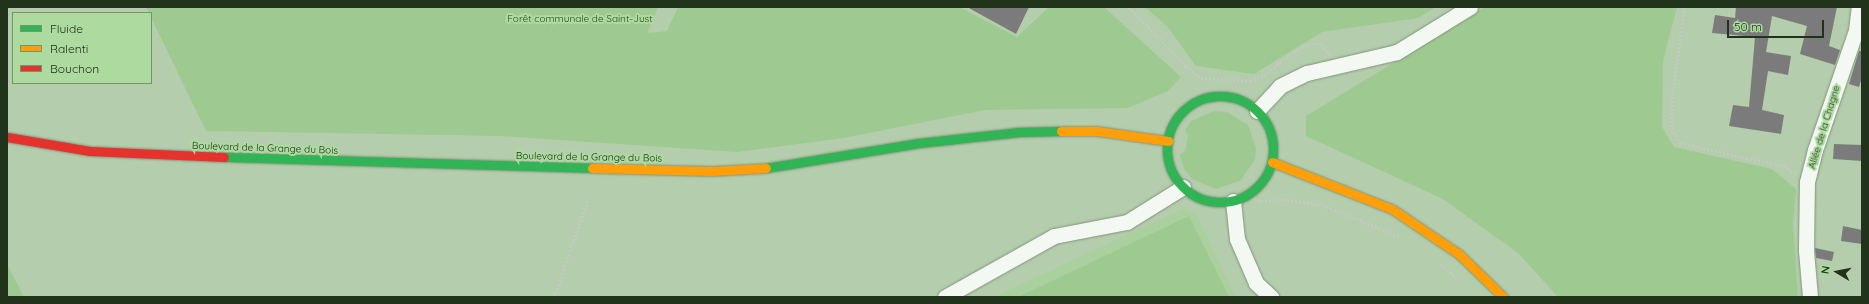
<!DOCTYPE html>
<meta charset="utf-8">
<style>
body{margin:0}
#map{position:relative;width:1869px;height:304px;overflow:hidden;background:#b4cdac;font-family:Quicksand,sans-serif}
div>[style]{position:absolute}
.built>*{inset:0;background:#aad09e}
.green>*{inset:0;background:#9eca91}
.building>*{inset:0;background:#7b7b7b}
.path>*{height:2.5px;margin-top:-1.25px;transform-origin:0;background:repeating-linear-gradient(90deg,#c3cac0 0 2px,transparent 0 4px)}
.roads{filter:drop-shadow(0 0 1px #82957d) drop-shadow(0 0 1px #82957d)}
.street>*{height:15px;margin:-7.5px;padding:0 7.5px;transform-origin:7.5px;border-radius:7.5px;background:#f4f8f3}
.fast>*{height:9px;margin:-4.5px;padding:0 4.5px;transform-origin:4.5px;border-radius:4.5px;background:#30b455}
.fast>.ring{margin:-4.5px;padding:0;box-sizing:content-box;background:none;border:9px solid #30b455;border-radius:50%}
.slow>*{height:9px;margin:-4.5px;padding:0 4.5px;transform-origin:4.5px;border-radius:4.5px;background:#ff9f0a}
.jam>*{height:9px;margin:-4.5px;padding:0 4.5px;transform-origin:4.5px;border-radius:4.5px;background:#e5322d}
span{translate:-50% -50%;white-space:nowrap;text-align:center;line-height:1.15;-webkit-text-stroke:4px #acda9f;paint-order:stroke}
.park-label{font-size:10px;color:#265118}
.street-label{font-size:10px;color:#21331b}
.frame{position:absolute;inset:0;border:8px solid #21331b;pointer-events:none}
.legend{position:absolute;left:12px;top:12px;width:140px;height:72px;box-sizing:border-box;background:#acda9f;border:1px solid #74976a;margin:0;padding:5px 7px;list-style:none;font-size:12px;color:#21331b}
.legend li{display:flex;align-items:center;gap:8px;height:20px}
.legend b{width:20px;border:1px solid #74976a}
.north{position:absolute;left:1817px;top:252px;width:40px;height:40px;-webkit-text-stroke:3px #acda9f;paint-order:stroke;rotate:280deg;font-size:11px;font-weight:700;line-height:16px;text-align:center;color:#21331b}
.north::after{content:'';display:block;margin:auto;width:14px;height:18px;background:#21331b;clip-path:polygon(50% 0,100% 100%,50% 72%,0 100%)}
.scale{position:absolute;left:1727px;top:20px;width:97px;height:18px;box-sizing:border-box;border:2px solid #21331b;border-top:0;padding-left:5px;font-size:12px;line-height:14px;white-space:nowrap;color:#21331b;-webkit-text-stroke:3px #acda9f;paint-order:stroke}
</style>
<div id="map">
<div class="built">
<div style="clip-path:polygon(1183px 209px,1197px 215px,1235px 297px,994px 297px)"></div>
</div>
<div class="green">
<div style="clip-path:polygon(146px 7px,658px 7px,647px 33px,667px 31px,678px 7px,959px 7px,1017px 37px,1049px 7px,1104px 7px,1181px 77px,1168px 91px,1128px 108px,985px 110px,844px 138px,737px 152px,500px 136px,206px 131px)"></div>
<div style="clip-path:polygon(1145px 7px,1436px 7px,1418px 18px,1322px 32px,1254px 74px,1196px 66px,1167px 26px)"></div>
<div style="clip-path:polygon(1485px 7px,1677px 7px,1663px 61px,1662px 127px,1674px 147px,1772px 169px,1796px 189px,1793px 224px,1798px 297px,1558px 297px,1518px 253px,1443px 199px,1306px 136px,1306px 116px)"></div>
<div style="clip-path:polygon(1214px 111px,1227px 112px,1248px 125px,1256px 148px,1255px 160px,1240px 181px,1216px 189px,1192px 179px,1184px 169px,1180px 155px,1185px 151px,1188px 136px,1185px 130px,1191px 121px)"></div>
<div style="clip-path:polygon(1189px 216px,1229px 297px,1018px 297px)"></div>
<div style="clip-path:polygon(7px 265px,24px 297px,7px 297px)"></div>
</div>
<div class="building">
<div style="clip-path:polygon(967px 7px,1029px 7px,1016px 34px)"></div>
<div style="clip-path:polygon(1736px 7px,1837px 7px,1829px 46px,1840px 50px,1835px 65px,1800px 54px,1807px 26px,1772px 16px,1766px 52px,1791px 56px,1788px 75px,1768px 71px,1762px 110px,1784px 115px,1781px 134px,1729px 126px,1733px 105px,1749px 107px,1755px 37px,1712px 33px,1715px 15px,1735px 18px)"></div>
<div style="clip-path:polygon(1859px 51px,1862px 51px,1862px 77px,1859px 87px,1849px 84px)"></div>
<div style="clip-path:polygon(1834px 144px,1862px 145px,1862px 161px,1833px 159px)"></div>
<div style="clip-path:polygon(1843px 226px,1862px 230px,1862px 244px,1841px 241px)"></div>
<div style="clip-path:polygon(1815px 248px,1834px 252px,1832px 261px,1816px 258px)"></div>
</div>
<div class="path">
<div style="left:1129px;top:7px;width:82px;rotate:46deg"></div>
<div style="left:1186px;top:66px;width:19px;rotate:39deg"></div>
<div style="left:1201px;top:78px;width:49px;rotate:3.5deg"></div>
<div style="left:1250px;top:81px;width:15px;rotate:-23deg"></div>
<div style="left:1264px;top:75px;width:43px;rotate:-37.4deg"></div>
<div style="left:1298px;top:49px;width:12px;rotate:-24deg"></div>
<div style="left:1309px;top:44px;width:13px"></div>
<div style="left:1322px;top:44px;width:14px;rotate:54deg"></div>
<div style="left:1685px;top:7px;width:87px;rotate:97.9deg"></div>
<div style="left:1673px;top:93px;width:35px;rotate:92deg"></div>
<div style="left:1672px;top:128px;width:17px;rotate:62deg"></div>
<div style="left:1680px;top:143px;width:107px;rotate:12.5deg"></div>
<div style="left:1784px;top:166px;width:14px;rotate:34deg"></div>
<div style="left:1247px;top:195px;width:15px;rotate:23deg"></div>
<div style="left:1261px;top:201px;width:22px;rotate:-5deg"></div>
<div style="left:1283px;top:199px;width:40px;rotate:8.5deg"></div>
<div style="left:1323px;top:205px;width:84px;rotate:22.3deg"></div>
<div style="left:1441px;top:264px;width:21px;rotate:41deg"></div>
<div style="left:554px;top:297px;width:102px;rotate:-71deg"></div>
</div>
<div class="roads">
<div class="street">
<div style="left:1257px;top:111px;width:34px;rotate:-47deg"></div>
<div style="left:1280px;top:86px;width:30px;rotate:-26deg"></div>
<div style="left:1307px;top:73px;width:92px;rotate:-13.1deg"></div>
<div style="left:1397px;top:52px;width:86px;rotate:-31.7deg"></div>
<div style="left:1233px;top:201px;width:38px;rotate:84deg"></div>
<div style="left:1237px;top:239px;width:48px;rotate:66.6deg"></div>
<div style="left:1256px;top:283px;width:21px;rotate:43deg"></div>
<div style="left:945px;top:297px;width:125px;rotate:-29.2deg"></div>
<div style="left:1054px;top:236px;width:74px;rotate:-10.9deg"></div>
<div style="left:1127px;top:222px;width:66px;rotate:-32deg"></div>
<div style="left:1810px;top:297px;width:47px;rotate:-94.9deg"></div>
<div style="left:1806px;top:250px;width:68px;rotate:-89.2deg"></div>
<div style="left:1807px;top:182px;width:33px;rotate:-76deg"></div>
<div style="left:1815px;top:150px;width:127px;rotate:-71.1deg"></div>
<div style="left:1856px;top:30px;width:23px;rotate:-83deg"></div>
</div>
<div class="fast">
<div class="ring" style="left:1167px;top:96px;width:97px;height:97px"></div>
<div style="left:224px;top:157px;width:368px;rotate:1.7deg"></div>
<div style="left:766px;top:168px;width:155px;rotate:-9.3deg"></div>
<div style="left:919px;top:143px;width:101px;rotate:-6.3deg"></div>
<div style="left:1019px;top:132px;width:42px;rotate:-1.4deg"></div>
</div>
<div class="slow">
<div style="left:1061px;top:131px;width:36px"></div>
<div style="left:1097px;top:131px;width:72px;rotate:8deg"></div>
<div style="left:1272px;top:162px;width:129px;rotate:21.4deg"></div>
<div style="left:1392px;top:209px;width:81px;rotate:33.9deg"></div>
<div style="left:1459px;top:254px;width:62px;rotate:44.3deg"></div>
<div style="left:592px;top:168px;width:120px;rotate:1.4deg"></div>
<div style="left:712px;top:171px;width:54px;rotate:-3.2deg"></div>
</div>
<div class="jam">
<div style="left:7px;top:137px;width:84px;rotate:9.6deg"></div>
<div style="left:90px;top:151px;width:134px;rotate:2.6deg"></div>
</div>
</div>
<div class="park-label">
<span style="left:580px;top:19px">Forêt communale de Saint-Just</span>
</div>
<div class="street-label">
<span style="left:1824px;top:127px;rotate:-73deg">Allée de la Chagne</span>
<span style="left:265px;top:148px;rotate:2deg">Boulevard de la Grange du Bois</span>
<span style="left:589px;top:157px;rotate:1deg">Boulevard de la Grange du Bois</span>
</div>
<div class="frame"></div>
<ul class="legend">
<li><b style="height:5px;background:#30b455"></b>Fluide</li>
<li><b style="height:5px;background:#ff9f0a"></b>Ralenti</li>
<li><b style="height:5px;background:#e5322d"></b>Bouchon</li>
</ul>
<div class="north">N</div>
<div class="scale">50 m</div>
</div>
